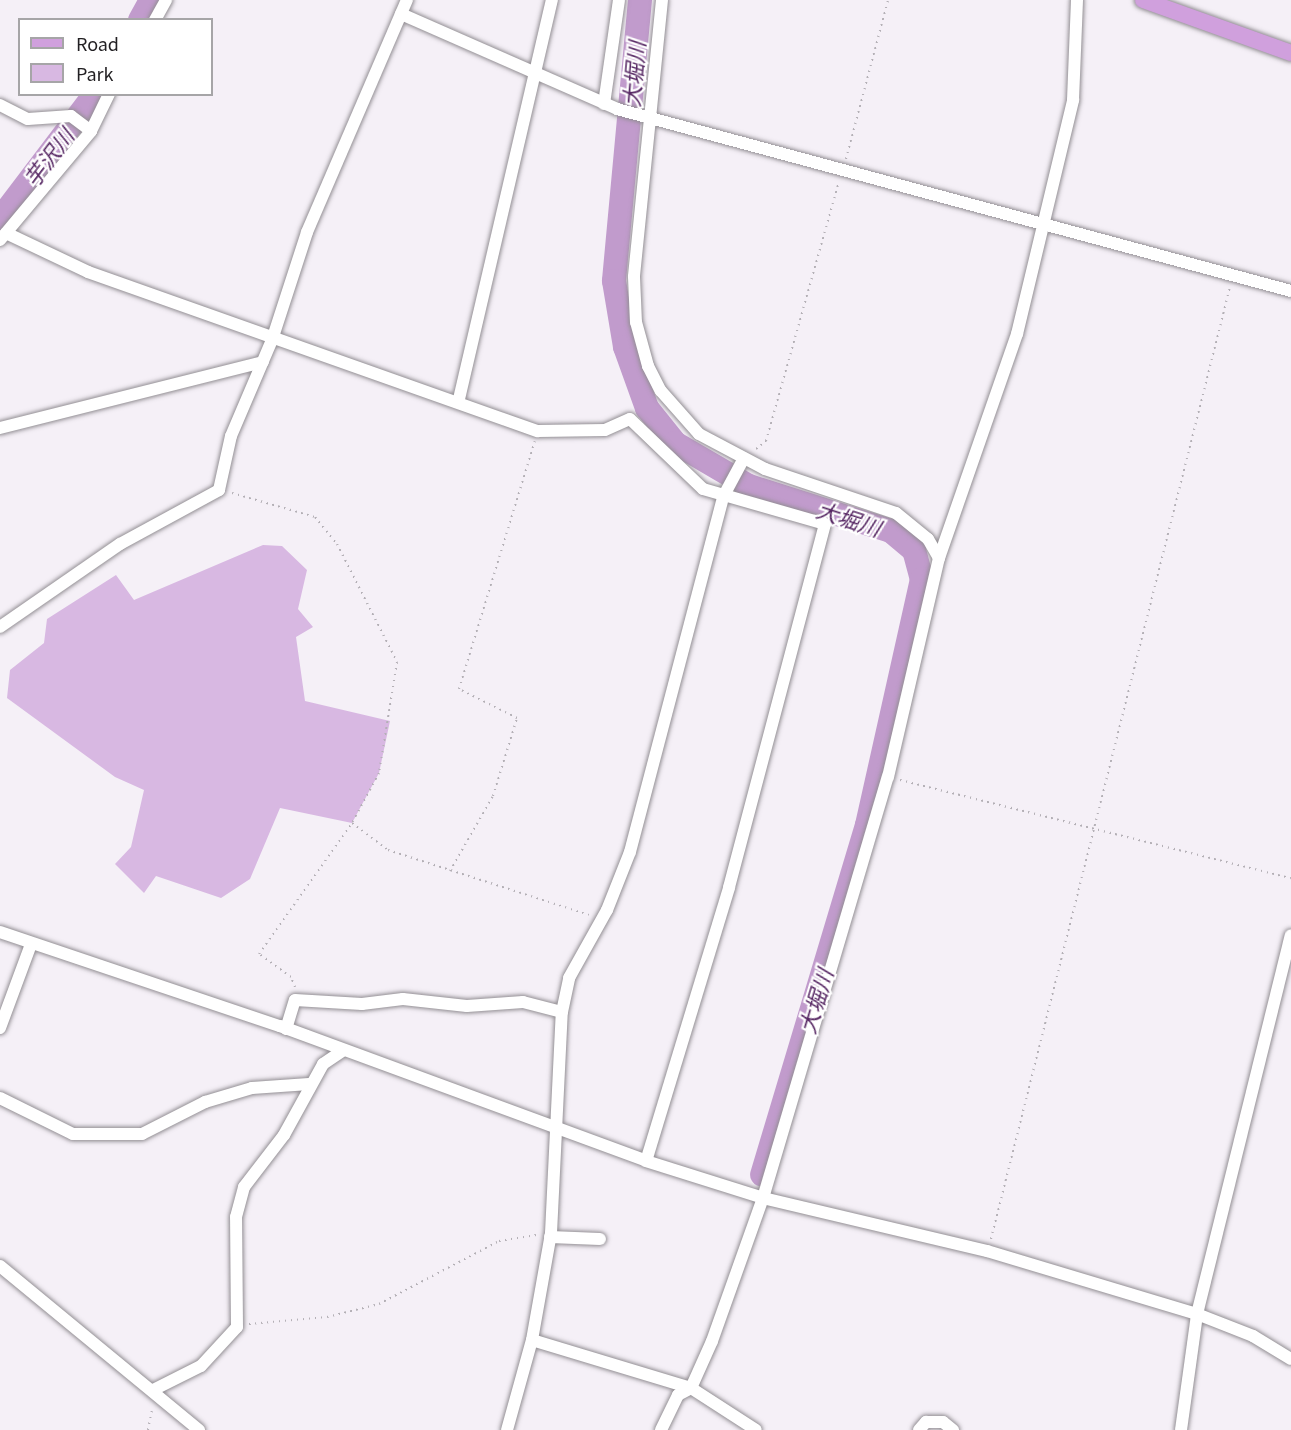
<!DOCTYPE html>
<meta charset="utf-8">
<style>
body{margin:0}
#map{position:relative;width:1291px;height:1430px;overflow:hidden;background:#f5f0f7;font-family:Georgia,"Noto Sans JP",serif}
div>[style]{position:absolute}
.green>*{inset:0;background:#d8b8e2}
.river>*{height:24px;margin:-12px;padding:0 12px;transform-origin:12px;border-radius:12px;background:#c19bcc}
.path>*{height:2px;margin-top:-1px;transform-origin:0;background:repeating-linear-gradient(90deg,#b4b0b6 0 1.5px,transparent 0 6px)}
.roads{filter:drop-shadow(0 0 2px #938f94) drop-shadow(0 0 2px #938f94)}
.minor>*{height:12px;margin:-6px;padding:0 6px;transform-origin:6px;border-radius:6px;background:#fff}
.major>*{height:16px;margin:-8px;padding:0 8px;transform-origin:8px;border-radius:8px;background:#d0a0dd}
span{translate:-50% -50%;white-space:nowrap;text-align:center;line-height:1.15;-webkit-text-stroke:4.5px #fff;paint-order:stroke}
.water-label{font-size:22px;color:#572864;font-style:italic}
.legend{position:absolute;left:18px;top:18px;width:195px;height:78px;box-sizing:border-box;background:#fff;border:2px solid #a6a5a7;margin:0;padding:8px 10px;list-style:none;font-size:18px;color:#211f22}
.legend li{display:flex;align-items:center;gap:12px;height:30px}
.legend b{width:30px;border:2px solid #a6a5a7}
</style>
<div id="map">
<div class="green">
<div style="clip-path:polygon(263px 545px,282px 546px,307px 570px,298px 609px,313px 627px,296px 637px,305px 701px,390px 721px,379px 773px,352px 823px,280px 808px,250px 879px,221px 898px,156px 876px,144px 893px,115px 864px,131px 847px,144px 790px,115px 777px,7px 698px,10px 670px,44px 643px,47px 619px,116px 575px,134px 600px)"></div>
</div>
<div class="river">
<div style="left:640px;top:0;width:282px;rotate:95.3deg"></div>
<div style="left:614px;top:281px;width:67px;rotate:80.5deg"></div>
<div style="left:625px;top:347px;width:65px;rotate:70.2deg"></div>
<div style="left:647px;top:408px;width:45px;rotate:51.3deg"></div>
<div style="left:675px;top:443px;width:86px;rotate:30.2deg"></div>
<div style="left:749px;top:486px;width:149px;rotate:17.6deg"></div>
<div style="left:891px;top:531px;width:30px;rotate:40deg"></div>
<div style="left:914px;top:550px;width:30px;rotate:75deg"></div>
<div style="left:922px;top:579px;width:252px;rotate:102.6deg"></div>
<div style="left:867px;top:825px;width:365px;rotate:106.7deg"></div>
<div style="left:140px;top:20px;width:23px;rotate:-61deg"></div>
<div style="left:0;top:219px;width:157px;rotate:-52.8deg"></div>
</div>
<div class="path">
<div style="left:846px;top:159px;width:164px;rotate:-75.2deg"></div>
<div style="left:756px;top:449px;width:13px;rotate:-39deg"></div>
<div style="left:766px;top:441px;width:269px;rotate:-74.3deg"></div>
<div style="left:232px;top:493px;width:86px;rotate:16.1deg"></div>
<div style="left:315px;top:517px;width:35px;rotate:51deg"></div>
<div style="left:337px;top:544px;width:132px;rotate:63deg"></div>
<div style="left:397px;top:662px;width:112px;rotate:99.2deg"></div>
<div style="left:379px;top:773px;width:57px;rotate:118.4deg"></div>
<div style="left:900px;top:780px;width:403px;rotate:14.1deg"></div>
<div style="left:450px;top:871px;width:86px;rotate:-60.2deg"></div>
<div style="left:493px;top:796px;width:82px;rotate:-72.9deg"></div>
<div style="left:517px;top:718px;width:65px;rotate:-153.4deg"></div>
<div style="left:459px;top:689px;width:259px;rotate:-73deg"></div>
<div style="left:295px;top:987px;width:11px;rotate:-112deg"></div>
<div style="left:291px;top:977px;width:39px;rotate:-144deg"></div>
<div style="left:259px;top:954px;width:161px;rotate:-54.6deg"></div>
<div style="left:352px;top:823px;width:45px;rotate:36.9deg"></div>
<div style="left:388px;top:850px;width:211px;rotate:17.9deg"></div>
<div style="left:991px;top:1239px;width:982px;rotate:-75.91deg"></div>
<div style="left:249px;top:1324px;width:78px;rotate:-5.1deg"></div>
<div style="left:327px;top:1317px;width:54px;rotate:-14deg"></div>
<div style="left:379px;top:1304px;width:136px;rotate:-27.7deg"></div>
<div style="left:499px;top:1241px;width:38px;rotate:-9deg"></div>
<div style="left:148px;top:1430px;width:21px;rotate:-79deg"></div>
</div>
<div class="roads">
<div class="minor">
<div style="left:662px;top:0;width:278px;rotate:95.8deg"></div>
<div style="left:634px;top:277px;width:45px;rotate:87.5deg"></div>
<div style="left:636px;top:322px;width:46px;rotate:74.7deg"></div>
<div style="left:648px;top:366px;width:28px;rotate:63deg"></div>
<div style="left:661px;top:391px;width:57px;rotate:48.5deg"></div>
<div style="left:699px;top:434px;width:75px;rotate:27.9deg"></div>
<div style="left:765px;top:469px;width:138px;rotate:18.6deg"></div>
<div style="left:896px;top:513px;width:41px;rotate:39.1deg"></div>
<div style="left:928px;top:539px;width:22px;rotate:60deg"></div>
<div style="left:401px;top:14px;width:236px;rotate:23.7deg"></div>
<div style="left:617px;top:109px;width:698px;rotate:15.11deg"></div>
<div style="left:155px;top:20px;width:23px;rotate:-61deg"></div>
<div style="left:604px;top:104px;width:105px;rotate:-81.8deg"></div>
<div style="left:0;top:105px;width:31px;rotate:27deg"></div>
<div style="left:28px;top:119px;width:43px;rotate:-4deg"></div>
<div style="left:71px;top:116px;width:25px;rotate:37deg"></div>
<div style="left:6px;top:233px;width:91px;rotate:25.4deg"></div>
<div style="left:88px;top:272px;width:477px;rotate:19.5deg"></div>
<div style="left:538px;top:431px;width:67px;rotate:-0.9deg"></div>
<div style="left:605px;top:430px;width:27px;rotate:-24deg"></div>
<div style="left:630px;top:419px;width:101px;rotate:43.8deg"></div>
<div style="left:703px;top:489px;width:127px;rotate:16deg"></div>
<div style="left:825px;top:524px;width:376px;rotate:104.8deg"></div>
<div style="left:729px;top:888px;width:285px;rotate:106.9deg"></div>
<div style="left:0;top:240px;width:142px;rotate:-50.1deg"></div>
<div style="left:91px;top:131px;width:41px;rotate:-64.1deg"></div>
<div style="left:459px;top:399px;width:410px;rotate:-76.9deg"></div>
<div style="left:0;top:428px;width:271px;rotate:-14.1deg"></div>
<div style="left:0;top:627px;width:146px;rotate:-34.7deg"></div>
<div style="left:120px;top:544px;width:113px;rotate:-28.6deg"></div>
<div style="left:219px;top:490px;width:55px;rotate:-77.5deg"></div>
<div style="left:231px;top:436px;width:104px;rotate:-66.9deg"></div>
<div style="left:272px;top:340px;width:114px;rotate:-72deg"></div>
<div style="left:307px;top:232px;width:253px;rotate:-66.7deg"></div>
<div style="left:0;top:932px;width:295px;rotate:18.6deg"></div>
<div style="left:280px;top:1026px;width:390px;rotate:20.2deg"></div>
<div style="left:646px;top:1161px;width:123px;rotate:17.5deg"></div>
<div style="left:763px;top:1198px;width:230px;rotate:13.3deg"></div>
<div style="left:987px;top:1251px;width:219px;rotate:16.7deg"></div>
<div style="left:1197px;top:1314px;width:60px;rotate:21.4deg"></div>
<div style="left:1253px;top:1336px;width:44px;rotate:31.2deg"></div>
<div style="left:0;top:1028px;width:90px;rotate:-69.7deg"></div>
<div style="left:286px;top:1029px;width:30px;rotate:-73deg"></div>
<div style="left:295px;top:1000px;width:67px;rotate:3.4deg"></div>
<div style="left:362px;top:1004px;width:41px;rotate:-7deg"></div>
<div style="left:403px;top:999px;width:64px;rotate:6.2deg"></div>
<div style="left:467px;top:1006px;width:56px;rotate:-4.1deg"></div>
<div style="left:523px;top:1002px;width:40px;rotate:14.4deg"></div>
<div style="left:0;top:1098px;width:81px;rotate:26.3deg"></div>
<div style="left:73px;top:1134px;width:69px"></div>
<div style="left:142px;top:1134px;width:71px;rotate:-26.9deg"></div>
<div style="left:205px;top:1102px;width:49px;rotate:-16.6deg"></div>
<div style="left:252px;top:1088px;width:57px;rotate:-4deg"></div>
<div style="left:550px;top:1237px;width:50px;rotate:2.3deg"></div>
<div style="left:0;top:1266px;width:258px;rotate:39.5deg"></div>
<div style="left:532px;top:1340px;width:166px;rotate:16.8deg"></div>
<div style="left:691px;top:1388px;width:77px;rotate:32.9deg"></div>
<div style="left:155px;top:1389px;width:51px;rotate:-26.6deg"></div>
<div style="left:201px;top:1366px;width:53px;rotate:-47.3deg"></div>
<div style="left:237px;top:1327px;width:110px;rotate:-90.5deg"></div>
<div style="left:236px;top:1217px;width:31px;rotate:-75deg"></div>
<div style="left:244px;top:1187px;width:66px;rotate:-52.4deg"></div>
<div style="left:284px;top:1135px;width:81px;rotate:-61.2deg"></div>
<div style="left:323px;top:1064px;width:25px;rotate:-34deg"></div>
<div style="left:507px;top:1430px;width:93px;rotate:-74.5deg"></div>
<div style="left:532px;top:1340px;width:109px;rotate:-79.9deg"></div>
<div style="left:551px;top:1233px;width:221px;rotate:-87.2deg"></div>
<div style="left:562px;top:1012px;width:35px;rotate:-78deg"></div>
<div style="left:569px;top:978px;width:78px;rotate:-60.8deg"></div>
<div style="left:607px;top:910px;width:62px;rotate:-68.4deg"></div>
<div style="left:630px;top:852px;width:367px;rotate:-75.3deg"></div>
<div style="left:723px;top:497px;width:44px;rotate:-61.7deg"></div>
<div style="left:661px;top:1430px;width:39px;rotate:-64deg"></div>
<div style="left:678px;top:1395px;width:15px;rotate:-28deg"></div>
<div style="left:691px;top:1388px;width:51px;rotate:-65.9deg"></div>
<div style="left:712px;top:1341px;width:152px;rotate:-70.4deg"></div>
<div style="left:763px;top:1198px;width:439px;rotate:-73.5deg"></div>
<div style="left:888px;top:777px;width:225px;rotate:-76.9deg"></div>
<div style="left:939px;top:558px;width:237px;rotate:-70.8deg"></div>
<div style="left:1017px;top:334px;width:241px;rotate:-76.5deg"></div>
<div style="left:1073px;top:100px;width:100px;rotate:-87.7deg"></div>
<div style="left:919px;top:1430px;width:11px;rotate:-49deg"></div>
<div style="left:926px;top:1422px;width:17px"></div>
<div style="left:943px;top:1422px;width:13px;rotate:39deg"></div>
<div style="left:1181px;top:1430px;width:117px;rotate:-82.1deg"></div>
<div style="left:1197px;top:1314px;width:390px;rotate:-76.1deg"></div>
</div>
<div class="major">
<div style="left:1143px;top:0;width:157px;rotate:19.7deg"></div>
</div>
</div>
<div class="water-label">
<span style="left:633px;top:74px;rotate:-85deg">大堀川</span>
<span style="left:48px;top:157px;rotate:-53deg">芋沢川</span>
<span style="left:849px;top:518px;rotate:18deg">大堀川</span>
<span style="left:815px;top:1001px;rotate:-73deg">大堀川</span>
</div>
<ul class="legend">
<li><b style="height:8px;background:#d0a0dd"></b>Road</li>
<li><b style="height:16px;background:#d8b8e2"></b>Park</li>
</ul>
</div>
